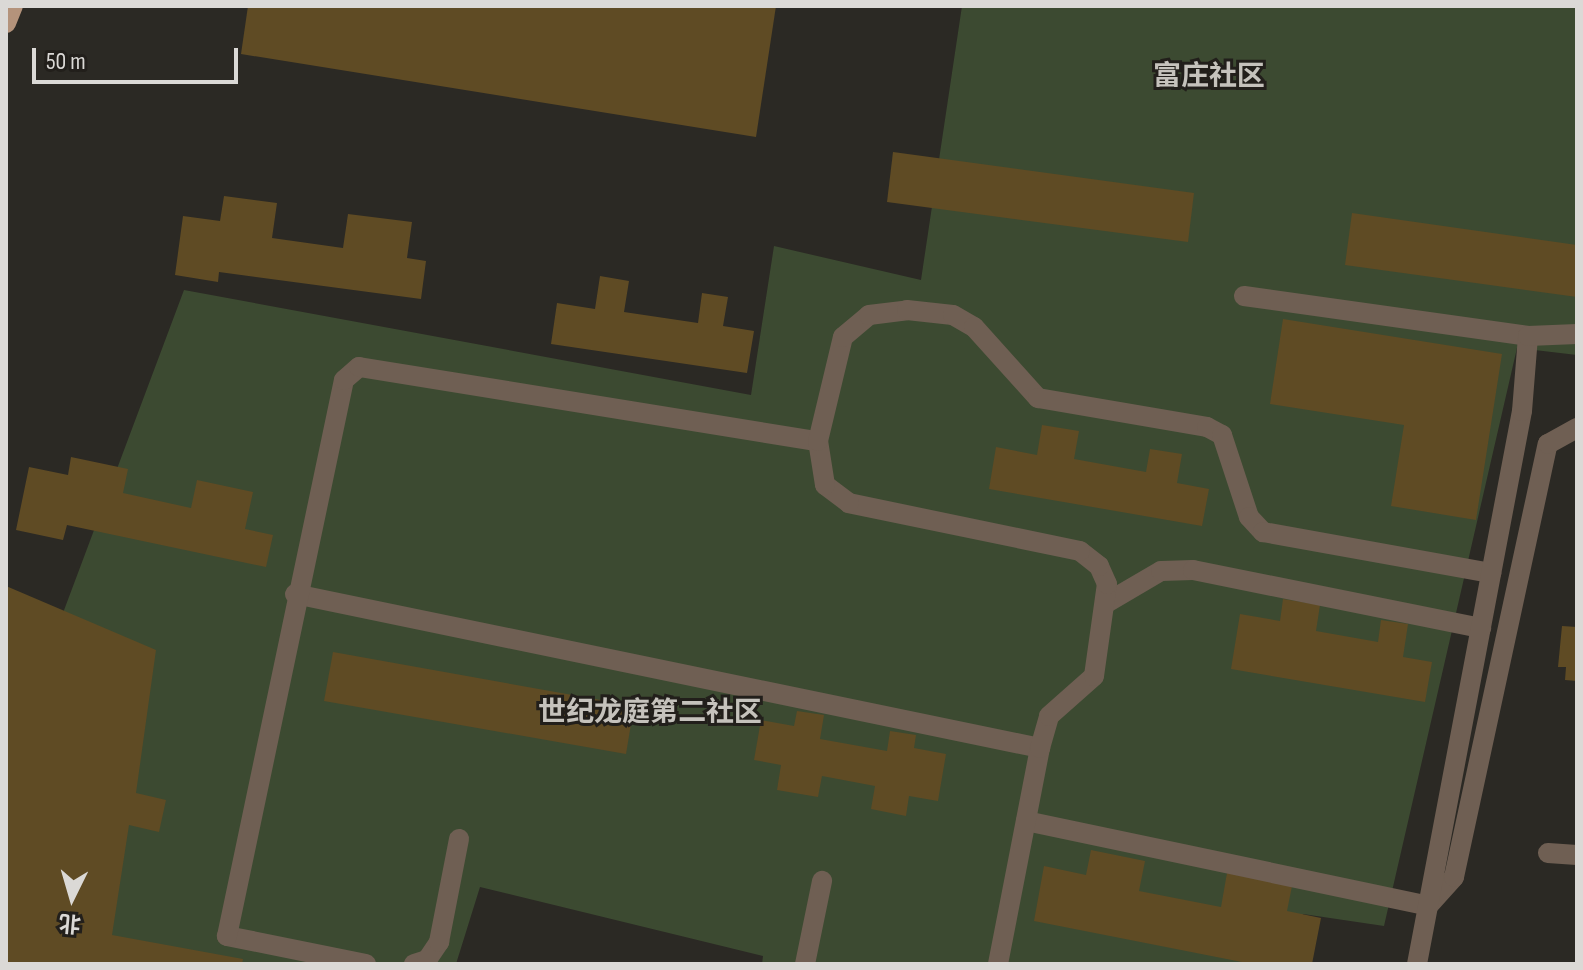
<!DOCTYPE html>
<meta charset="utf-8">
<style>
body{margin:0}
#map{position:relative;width:1583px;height:970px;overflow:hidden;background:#2b2924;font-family:"Sofia Sans Condensed","Noto Sans SC",sans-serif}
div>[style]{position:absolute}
.green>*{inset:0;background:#3c4a31}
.building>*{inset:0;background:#5f4b24}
.minor>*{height:20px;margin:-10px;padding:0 10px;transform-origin:10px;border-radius:10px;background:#6f5f53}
.major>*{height:20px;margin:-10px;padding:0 10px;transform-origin:10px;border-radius:10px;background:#b4937b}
span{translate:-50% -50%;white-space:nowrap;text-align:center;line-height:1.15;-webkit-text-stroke:6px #221f1b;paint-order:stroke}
.quarter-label{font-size:28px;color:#c5c2bc;font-weight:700}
.frame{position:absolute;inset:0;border:8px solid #dbd9d6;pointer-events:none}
.north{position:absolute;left:32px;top:858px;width:80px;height:80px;-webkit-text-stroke:6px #221f1b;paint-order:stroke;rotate:185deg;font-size:22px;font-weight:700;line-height:32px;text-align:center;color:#dbd9d6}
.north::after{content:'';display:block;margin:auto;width:28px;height:36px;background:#dbd9d6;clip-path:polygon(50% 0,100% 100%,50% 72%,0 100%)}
.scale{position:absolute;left:32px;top:48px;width:206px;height:36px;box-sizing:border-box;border:4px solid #dbd9d6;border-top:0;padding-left:10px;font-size:24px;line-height:28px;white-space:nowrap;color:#dbd9d6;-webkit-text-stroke:6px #221f1b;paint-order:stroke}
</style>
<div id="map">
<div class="green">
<div style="clip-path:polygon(962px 6px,1577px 6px,1577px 355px,1517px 348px,1384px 926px,1303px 914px,1292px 964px,762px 964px,763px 956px,480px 887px,456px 964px,135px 964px,84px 949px,6px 765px,184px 290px,751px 395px,774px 246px,921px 280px)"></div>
</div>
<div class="building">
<div style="clip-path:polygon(248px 6px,776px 6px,756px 137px,241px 54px)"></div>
<div style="clip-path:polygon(893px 152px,1194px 193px,1188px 242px,887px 202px)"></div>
<div style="clip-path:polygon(224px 196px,277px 203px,272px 238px,343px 248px,348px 214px,412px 222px,407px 258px,426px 261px,421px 299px,219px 272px,218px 282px,175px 275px,183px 216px,220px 221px)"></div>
<div style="clip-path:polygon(1352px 213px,1577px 245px,1577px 297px,1345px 265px)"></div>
<div style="clip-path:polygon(600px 276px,629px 281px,624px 312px,698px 323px,702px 293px,728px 297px,723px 326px,754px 331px,747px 373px,551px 344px,557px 303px,595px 309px)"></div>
<div style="clip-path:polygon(1283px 319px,1502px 354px,1476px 520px,1391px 506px,1404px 425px,1270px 404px)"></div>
<div style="clip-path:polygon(1042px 425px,1079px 431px,1074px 459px,1146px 472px,1150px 449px,1182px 454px,1177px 483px,1209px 489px,1202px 526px,989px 489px,996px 447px,1037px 455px)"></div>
<div style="clip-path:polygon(71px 457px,128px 469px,123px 493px,191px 508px,197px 480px,253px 492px,245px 529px,273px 535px,266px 567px,67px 525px,63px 540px,16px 530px,29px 467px,68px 475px)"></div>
<div style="clip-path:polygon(6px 586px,156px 650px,136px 793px,166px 800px,159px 832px,129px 825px,112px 935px,243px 959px,242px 964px,6px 964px)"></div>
<div style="clip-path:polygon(1283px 599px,1320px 605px,1316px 631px,1378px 642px,1381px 620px,1408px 624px,1403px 657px,1432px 662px,1425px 702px,1231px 669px,1240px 614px,1280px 621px)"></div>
<div style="clip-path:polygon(1562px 626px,1577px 627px,1577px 681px,1565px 680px,1566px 667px,1558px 667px)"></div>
<div style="clip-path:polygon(333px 652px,634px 706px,626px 754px,324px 701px)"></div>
<div style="clip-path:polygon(797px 711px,824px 715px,820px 739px,887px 751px,890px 731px,916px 735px,914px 748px,946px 754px,938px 801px,909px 796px,906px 816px,871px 809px,875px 786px,822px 776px,818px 797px,777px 790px,781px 765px,754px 760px,761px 720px,794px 726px)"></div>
<div style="clip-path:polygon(1091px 850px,1145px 861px,1139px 891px,1221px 907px,1227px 873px,1292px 886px,1287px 911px,1321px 918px,1312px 964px,1252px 964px,1034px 921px,1044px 866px,1086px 875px)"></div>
</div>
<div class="minor">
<div style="left:1244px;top:296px;width:287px;rotate:8deg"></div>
<div style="left:295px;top:594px;width:761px;rotate:11.68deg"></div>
<div style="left:1108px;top:602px;width:61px;rotate:-30.3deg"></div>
<div style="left:1161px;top:571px;width:32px;rotate:-2deg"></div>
<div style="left:1193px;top:570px;width:294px;rotate:11.4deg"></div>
<div style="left:1026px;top:821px;width:411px;rotate:11.9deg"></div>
<div style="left:1428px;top:906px;width:39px;rotate:-48deg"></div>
<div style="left:1454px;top:877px;width:443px;rotate:-77.8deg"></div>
<div style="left:1548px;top:444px;width:33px;rotate:-29deg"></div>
<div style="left:1548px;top:853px;width:29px;rotate:4deg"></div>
<div style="left:366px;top:964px;width:142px;rotate:-168.6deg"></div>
<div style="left:227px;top:936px;width:568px;rotate:-78.12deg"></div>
<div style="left:344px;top:380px;width:20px;rotate:-41deg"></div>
<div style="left:359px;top:367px;width:465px;rotate:9.2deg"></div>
<div style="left:414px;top:964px;width:14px;rotate:-17deg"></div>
<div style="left:427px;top:960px;width:22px;rotate:-56deg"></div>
<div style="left:439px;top:942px;width:105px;rotate:-79deg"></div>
<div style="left:805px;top:964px;width:85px;rotate:-78.4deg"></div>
<div style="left:998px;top:964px;width:220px;rotate:-79deg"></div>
<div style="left:1040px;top:748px;width:33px;rotate:-74deg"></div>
<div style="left:1049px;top:716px;width:60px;rotate:-41.6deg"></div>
<div style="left:1094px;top:676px;width:93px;rotate:-82deg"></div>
<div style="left:1107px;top:584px;width:20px;rotate:-114deg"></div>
<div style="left:1099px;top:566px;width:24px;rotate:-142deg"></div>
<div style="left:1080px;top:551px;width:236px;rotate:-168.3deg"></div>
<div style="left:849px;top:503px;width:30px;rotate:-143deg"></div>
<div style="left:825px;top:485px;width:45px;rotate:-99deg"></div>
<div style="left:818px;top:441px;width:107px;rotate:-76.5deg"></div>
<div style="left:843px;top:337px;width:34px;rotate:-40deg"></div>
<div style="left:869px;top:315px;width:38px;rotate:-7deg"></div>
<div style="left:907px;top:310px;width:46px;rotate:6.2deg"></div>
<div style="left:953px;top:315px;width:24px;rotate:30deg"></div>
<div style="left:974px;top:327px;width:96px;rotate:48deg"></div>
<div style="left:1038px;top:398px;width:171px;rotate:9.7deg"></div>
<div style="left:1207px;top:427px;width:17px;rotate:28deg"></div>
<div style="left:1222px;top:435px;width:86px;rotate:71.8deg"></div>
<div style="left:1249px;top:517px;width:21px;rotate:47deg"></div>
<div style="left:1263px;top:532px;width:232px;rotate:10.2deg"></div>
<div style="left:1417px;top:964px;width:563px;rotate:-79.25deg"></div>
<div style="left:1522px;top:411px;width:75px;rotate:-85.4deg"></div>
<div style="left:1528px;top:336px;width:49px;rotate:-2.3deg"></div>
</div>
<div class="major">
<div style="left:6px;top:23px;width:18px;rotate:-68deg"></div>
</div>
<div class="quarter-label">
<span style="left:1209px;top:77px">富庄社区</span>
<span style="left:650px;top:713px">世纪龙庭第二社区</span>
</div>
<div class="frame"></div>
<div class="north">北</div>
<div class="scale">50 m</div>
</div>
